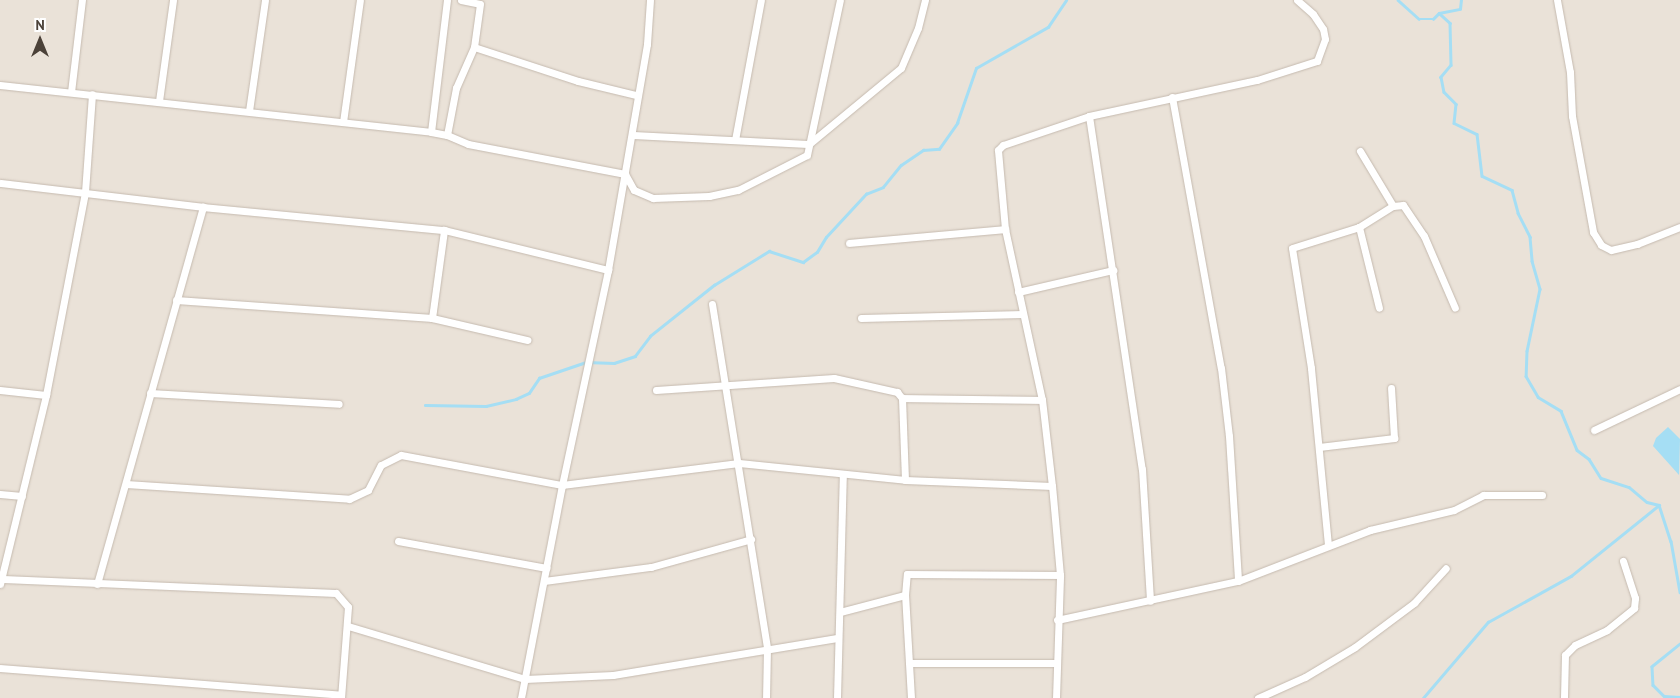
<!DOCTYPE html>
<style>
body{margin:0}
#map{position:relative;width:1680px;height:698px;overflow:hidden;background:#f6f1eb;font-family:"PT Sans",sans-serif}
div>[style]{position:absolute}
.residential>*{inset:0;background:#eae2d8}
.water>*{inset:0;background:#a5def4}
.stream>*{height:2.5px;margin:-1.25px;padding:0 1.25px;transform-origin:1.25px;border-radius:1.25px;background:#a5def4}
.roads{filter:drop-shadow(0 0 1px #c5baaf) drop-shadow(0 0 1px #c5baaf)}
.street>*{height:7px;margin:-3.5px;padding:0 3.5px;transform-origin:3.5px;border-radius:3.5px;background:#fff}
span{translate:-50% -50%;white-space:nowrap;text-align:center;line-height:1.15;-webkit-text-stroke:4px #fff;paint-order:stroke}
.north{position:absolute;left:15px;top:15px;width:50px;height:50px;-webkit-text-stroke:4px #fff;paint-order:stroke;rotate:0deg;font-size:14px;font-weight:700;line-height:20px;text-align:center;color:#4b4138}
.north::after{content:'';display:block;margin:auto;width:18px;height:22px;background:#4b4138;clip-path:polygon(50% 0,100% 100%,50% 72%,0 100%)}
</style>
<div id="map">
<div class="residential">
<div style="clip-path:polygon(0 0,1680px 0,1680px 698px,0 698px)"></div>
</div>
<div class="water">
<div style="clip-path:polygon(1668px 427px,1680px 439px,1679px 475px,1653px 446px,1656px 438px)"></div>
</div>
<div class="stream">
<div style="left:1398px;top:0;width:28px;rotate:42deg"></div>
<div style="left:1419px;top:19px;width:14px"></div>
<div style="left:1433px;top:19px;width:8px;rotate:-45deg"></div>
<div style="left:1439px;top:13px;width:21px;rotate:-11deg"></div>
<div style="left:1460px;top:9px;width:9px;rotate:-84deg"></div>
<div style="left:1439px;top:13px;width:15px;rotate:42deg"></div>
<div style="left:1450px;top:23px;width:42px;rotate:88.6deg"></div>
<div style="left:1451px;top:65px;width:16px;rotate:130deg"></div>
<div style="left:1441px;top:77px;width:15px;rotate:79deg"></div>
<div style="left:1444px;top:92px;width:17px;rotate:45deg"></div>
<div style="left:1456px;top:104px;width:19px;rotate:96deg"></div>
<div style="left:1454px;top:123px;width:25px;rotate:26deg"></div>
<div style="left:1477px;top:134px;width:42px;rotate:83.2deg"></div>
<div style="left:1482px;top:176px;width:33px;rotate:25deg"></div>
<div style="left:1512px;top:190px;width:24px;rotate:75deg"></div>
<div style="left:1518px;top:213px;width:27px;rotate:63deg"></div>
<div style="left:1530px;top:237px;width:24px;rotate:85deg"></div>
<div style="left:1532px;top:261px;width:29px;rotate:74deg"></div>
<div style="left:1540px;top:289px;width:63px;rotate:101.8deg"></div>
<div style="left:1527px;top:351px;width:25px;rotate:92deg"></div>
<div style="left:1526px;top:376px;width:24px;rotate:60deg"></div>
<div style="left:1538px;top:397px;width:27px;rotate:31deg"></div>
<div style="left:1561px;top:411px;width:42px;rotate:67.7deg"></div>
<div style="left:1577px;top:450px;width:15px;rotate:37deg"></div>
<div style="left:1589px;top:459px;width:22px;rotate:58deg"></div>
<div style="left:1601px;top:478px;width:29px;rotate:18deg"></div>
<div style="left:1629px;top:487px;width:23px;rotate:40deg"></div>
<div style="left:1647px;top:502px;width:12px;rotate:14deg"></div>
<div style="left:1659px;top:505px;width:38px;rotate:72deg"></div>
<div style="left:1671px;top:541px;width:52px;rotate:80deg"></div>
<div style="left:425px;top:405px;width:61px;rotate:0.9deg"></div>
<div style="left:486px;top:406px;width:31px;rotate:-13deg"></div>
<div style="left:516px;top:399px;width:14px;rotate:-25deg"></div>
<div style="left:529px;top:393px;width:18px;rotate:-56deg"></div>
<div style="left:539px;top:378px;width:50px;rotate:-18.8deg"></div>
<div style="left:586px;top:362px;width:28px;rotate:2deg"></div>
<div style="left:614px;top:363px;width:22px;rotate:-18deg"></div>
<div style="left:635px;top:356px;width:25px;rotate:-53deg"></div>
<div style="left:650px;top:336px;width:82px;rotate:-38.6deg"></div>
<div style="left:714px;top:285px;width:65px;rotate:-31.7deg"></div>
<div style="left:769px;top:251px;width:36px;rotate:18deg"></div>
<div style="left:803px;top:262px;width:17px;rotate:-36deg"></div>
<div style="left:817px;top:252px;width:17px;rotate:-59deg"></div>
<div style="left:826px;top:237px;width:59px;rotate:-47.1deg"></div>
<div style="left:866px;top:194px;width:18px;rotate:-22deg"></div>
<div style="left:883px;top:187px;width:28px;rotate:-51deg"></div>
<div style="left:901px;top:165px;width:27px;rotate:-34deg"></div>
<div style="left:923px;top:150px;width:16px;rotate:-4deg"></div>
<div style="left:939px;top:149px;width:32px;rotate:-55deg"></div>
<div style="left:957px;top:123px;width:58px;rotate:-70.9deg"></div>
<div style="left:976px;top:68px;width:83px;rotate:-29.7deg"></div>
<div style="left:1048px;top:27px;width:32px;rotate:-56deg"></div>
<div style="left:1680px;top:644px;width:36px;rotate:141deg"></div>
<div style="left:1652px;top:667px;width:18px;rotate:87deg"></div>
<div style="left:1653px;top:685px;width:16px;rotate:45deg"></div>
<div style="left:1664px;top:696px;width:16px;rotate:4deg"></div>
<div style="left:1423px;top:698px;width:100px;rotate:-49.5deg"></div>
<div style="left:1488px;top:622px;width:95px;rotate:-29deg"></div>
<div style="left:1571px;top:576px;width:113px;rotate:-38.9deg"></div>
</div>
<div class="roads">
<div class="street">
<div style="left:461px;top:0;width:19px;rotate:12deg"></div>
<div style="left:480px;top:4px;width:43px;rotate:97.9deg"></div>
<div style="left:1557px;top:0;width:73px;rotate:79.8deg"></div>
<div style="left:1570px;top:72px;width:44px;rotate:87.4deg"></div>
<div style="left:1572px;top:116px;width:118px;rotate:79.7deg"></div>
<div style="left:1593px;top:232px;width:15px;rotate:58deg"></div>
<div style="left:1601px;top:245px;width:11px;rotate:27deg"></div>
<div style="left:1611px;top:250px;width:27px;rotate:-13deg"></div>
<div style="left:1637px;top:244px;width:46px;rotate:-21.6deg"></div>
<div style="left:0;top:85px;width:434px;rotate:6.2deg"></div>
<div style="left:431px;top:132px;width:16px;rotate:11deg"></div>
<div style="left:447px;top:135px;width:23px;rotate:23deg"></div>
<div style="left:468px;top:144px;width:160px;rotate:10.8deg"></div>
<div style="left:625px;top:174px;width:18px;rotate:61deg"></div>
<div style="left:634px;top:190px;width:21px;rotate:23deg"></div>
<div style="left:653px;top:198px;width:56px;rotate:-2deg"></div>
<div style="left:709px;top:196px;width:30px;rotate:-12deg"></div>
<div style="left:738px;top:190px;width:77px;rotate:-26.9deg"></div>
<div style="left:807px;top:155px;width:158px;rotate:-78deg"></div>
<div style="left:71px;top:92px;width:93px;rotate:-83.2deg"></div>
<div style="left:1172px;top:97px;width:275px;rotate:79.8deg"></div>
<div style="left:1221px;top:368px;width:68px;rotate:83.3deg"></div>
<div style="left:1229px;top:436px;width:145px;rotate:86.4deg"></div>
<div style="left:159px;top:101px;width:102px;rotate:-82.1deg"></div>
<div style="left:249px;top:111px;width:112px;rotate:-81.8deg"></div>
<div style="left:1089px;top:116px;width:357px;rotate:81.5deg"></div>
<div style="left:1142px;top:469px;width:132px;rotate:86.5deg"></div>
<div style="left:343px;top:122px;width:123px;rotate:-82.1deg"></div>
<div style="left:431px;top:132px;width:133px;rotate:-83.1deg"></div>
<div style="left:447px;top:135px;width:48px;rotate:-79.2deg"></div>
<div style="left:456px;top:88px;width:45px;rotate:-66.3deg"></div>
<div style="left:474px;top:47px;width:109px;rotate:18.1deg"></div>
<div style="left:578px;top:81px;width:60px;rotate:13.6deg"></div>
<div style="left:632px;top:135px;width:177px;rotate:2.9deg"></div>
<div style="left:809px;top:144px;width:119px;rotate:-39.6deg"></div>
<div style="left:901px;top:68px;width:43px;rotate:-67deg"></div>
<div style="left:918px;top:28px;width:29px;rotate:-76deg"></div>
<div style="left:735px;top:140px;width:142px;rotate:-79.5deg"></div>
<div style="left:1360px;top:151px;width:64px;rotate:59deg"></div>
<div style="left:0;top:183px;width:204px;rotate:6.7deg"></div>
<div style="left:203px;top:207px;width:242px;rotate:5.5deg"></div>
<div style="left:444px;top:230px;width:169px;rotate:13.7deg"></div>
<div style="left:1359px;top:227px;width:83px;rotate:76.1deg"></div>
<div style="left:849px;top:243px;width:157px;rotate:-5.1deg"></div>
<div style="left:1018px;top:292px;width:98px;rotate:-13deg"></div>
<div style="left:176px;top:300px;width:257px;rotate:4deg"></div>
<div style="left:432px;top:318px;width:98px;rotate:13deg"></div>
<div style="left:712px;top:304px;width:348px;rotate:80.9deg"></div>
<div style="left:767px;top:648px;width:50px;rotate:91.1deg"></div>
<div style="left:432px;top:318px;width:89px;rotate:-82.2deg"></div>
<div style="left:861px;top:318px;width:162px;rotate:-1.4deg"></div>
<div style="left:0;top:390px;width:46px;rotate:6.2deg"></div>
<div style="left:656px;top:390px;width:178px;rotate:-3.9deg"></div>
<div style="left:834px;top:378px;width:65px;rotate:12.5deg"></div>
<div style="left:897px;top:392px;width:8px;rotate:50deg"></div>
<div style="left:902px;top:398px;width:82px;rotate:87.9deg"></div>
<div style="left:150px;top:393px;width:189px;rotate:3.3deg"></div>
<div style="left:902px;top:398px;width:140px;rotate:0.8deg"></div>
<div style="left:1594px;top:430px;width:95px;rotate:-25.5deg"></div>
<div style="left:1319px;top:447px;width:76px;rotate:-6.8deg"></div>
<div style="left:1394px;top:438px;width:50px;rotate:-93.4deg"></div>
<div style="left:126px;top:484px;width:224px;rotate:3.8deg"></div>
<div style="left:349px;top:499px;width:21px;rotate:-25deg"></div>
<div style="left:368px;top:490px;width:28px;rotate:-63deg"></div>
<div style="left:381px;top:465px;width:22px;rotate:-27deg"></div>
<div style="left:401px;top:455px;width:164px;rotate:10.6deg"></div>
<div style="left:562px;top:485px;width:178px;rotate:-7.1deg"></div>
<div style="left:739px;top:463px;width:167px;rotate:5.8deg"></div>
<div style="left:905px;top:480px;width:147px;rotate:2.3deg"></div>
<div style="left:0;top:494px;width:22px;rotate:5deg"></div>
<div style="left:398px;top:541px;width:151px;rotate:10.3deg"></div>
<div style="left:1328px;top:545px;width:178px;rotate:-95.5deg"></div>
<div style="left:1311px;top:368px;width:121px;rotate:-99deg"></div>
<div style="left:1292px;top:248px;width:70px;rotate:-17.4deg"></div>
<div style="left:1359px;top:227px;width:40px;rotate:-32deg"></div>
<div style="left:1393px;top:206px;width:10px;rotate:-6deg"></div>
<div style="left:1403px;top:205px;width:37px;rotate:56deg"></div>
<div style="left:1424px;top:236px;width:78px;rotate:66.7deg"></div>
<div style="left:3px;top:579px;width:333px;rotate:2.4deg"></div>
<div style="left:336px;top:593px;width:18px;rotate:49deg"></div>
<div style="left:348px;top:607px;width:91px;rotate:94.4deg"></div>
<div style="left:544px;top:581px;width:108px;rotate:-7.5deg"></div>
<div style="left:651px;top:567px;width:104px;rotate:-15.6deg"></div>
<div style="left:0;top:584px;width:195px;rotate:-76.3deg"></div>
<div style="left:46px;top:395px;width:207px;rotate:-79.1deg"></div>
<div style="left:85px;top:192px;width:98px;rotate:-85.9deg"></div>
<div style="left:97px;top:584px;width:392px;rotate:-74.3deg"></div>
<div style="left:840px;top:612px;width:67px;rotate:-14.7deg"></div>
<div style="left:1057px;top:620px;width:185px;rotate:-12.2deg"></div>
<div style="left:1238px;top:581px;width:142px;rotate:-21.1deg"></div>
<div style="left:1370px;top:530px;width:86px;rotate:-13.4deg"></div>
<div style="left:1454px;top:510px;width:33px;rotate:-27deg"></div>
<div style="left:1483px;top:495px;width:59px"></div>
<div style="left:348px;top:626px;width:185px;rotate:16.7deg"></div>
<div style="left:525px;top:679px;width:88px;rotate:-2.6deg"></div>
<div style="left:613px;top:675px;width:227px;rotate:-9.4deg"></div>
<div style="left:911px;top:663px;width:146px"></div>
<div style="left:0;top:668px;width:342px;rotate:4.5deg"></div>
<div style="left:521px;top:698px;width:217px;rotate:-79.1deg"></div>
<div style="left:562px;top:485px;width:220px;rotate:-77.9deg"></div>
<div style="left:608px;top:270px;width:229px;rotate:-80.2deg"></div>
<div style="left:647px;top:44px;width:44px;rotate:-86.1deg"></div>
<div style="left:837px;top:698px;width:223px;rotate:-88.5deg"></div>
<div style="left:911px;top:698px;width:103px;rotate:-93.3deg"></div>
<div style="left:905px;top:595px;width:21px;rotate:-85deg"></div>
<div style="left:907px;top:574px;width:153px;rotate:0.4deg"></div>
<div style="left:1056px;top:698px;width:123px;rotate:-88.1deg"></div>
<div style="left:1060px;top:575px;width:89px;rotate:-95.1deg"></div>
<div style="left:1052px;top:486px;width:87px;rotate:-96.6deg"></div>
<div style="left:1042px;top:400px;width:175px;rotate:-102.2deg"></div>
<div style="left:1005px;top:229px;width:79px;rotate:-95.1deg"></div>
<div style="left:998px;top:150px;width:7px;rotate:-45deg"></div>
<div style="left:1003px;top:145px;width:91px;rotate:-18.6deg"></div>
<div style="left:1089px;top:116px;width:172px;rotate:-12.1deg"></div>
<div style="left:1257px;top:80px;width:63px;rotate:-17.6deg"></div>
<div style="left:1317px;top:61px;width:23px;rotate:-70deg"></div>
<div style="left:1325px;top:39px;width:10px;rotate:-101deg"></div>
<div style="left:1323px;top:29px;width:18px;rotate:-124deg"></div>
<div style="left:1313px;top:14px;width:21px;rotate:-139deg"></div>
<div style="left:1258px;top:698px;width:51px;rotate:-24.1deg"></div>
<div style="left:1305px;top:677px;width:58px;rotate:-31deg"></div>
<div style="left:1355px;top:647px;width:74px;rotate:-36.7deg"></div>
<div style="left:1414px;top:603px;width:47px;rotate:-47.6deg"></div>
<div style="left:1564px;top:698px;width:43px;rotate:-88.7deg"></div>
<div style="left:1565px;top:655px;width:14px;rotate:-45deg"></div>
<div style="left:1575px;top:645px;width:35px;rotate:-25deg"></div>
<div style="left:1607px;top:630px;width:35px;rotate:-39deg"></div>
<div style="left:1634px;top:608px;width:10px;rotate:-84deg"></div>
<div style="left:1635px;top:598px;width:39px;rotate:-108deg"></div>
</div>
</div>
<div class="north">N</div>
</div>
